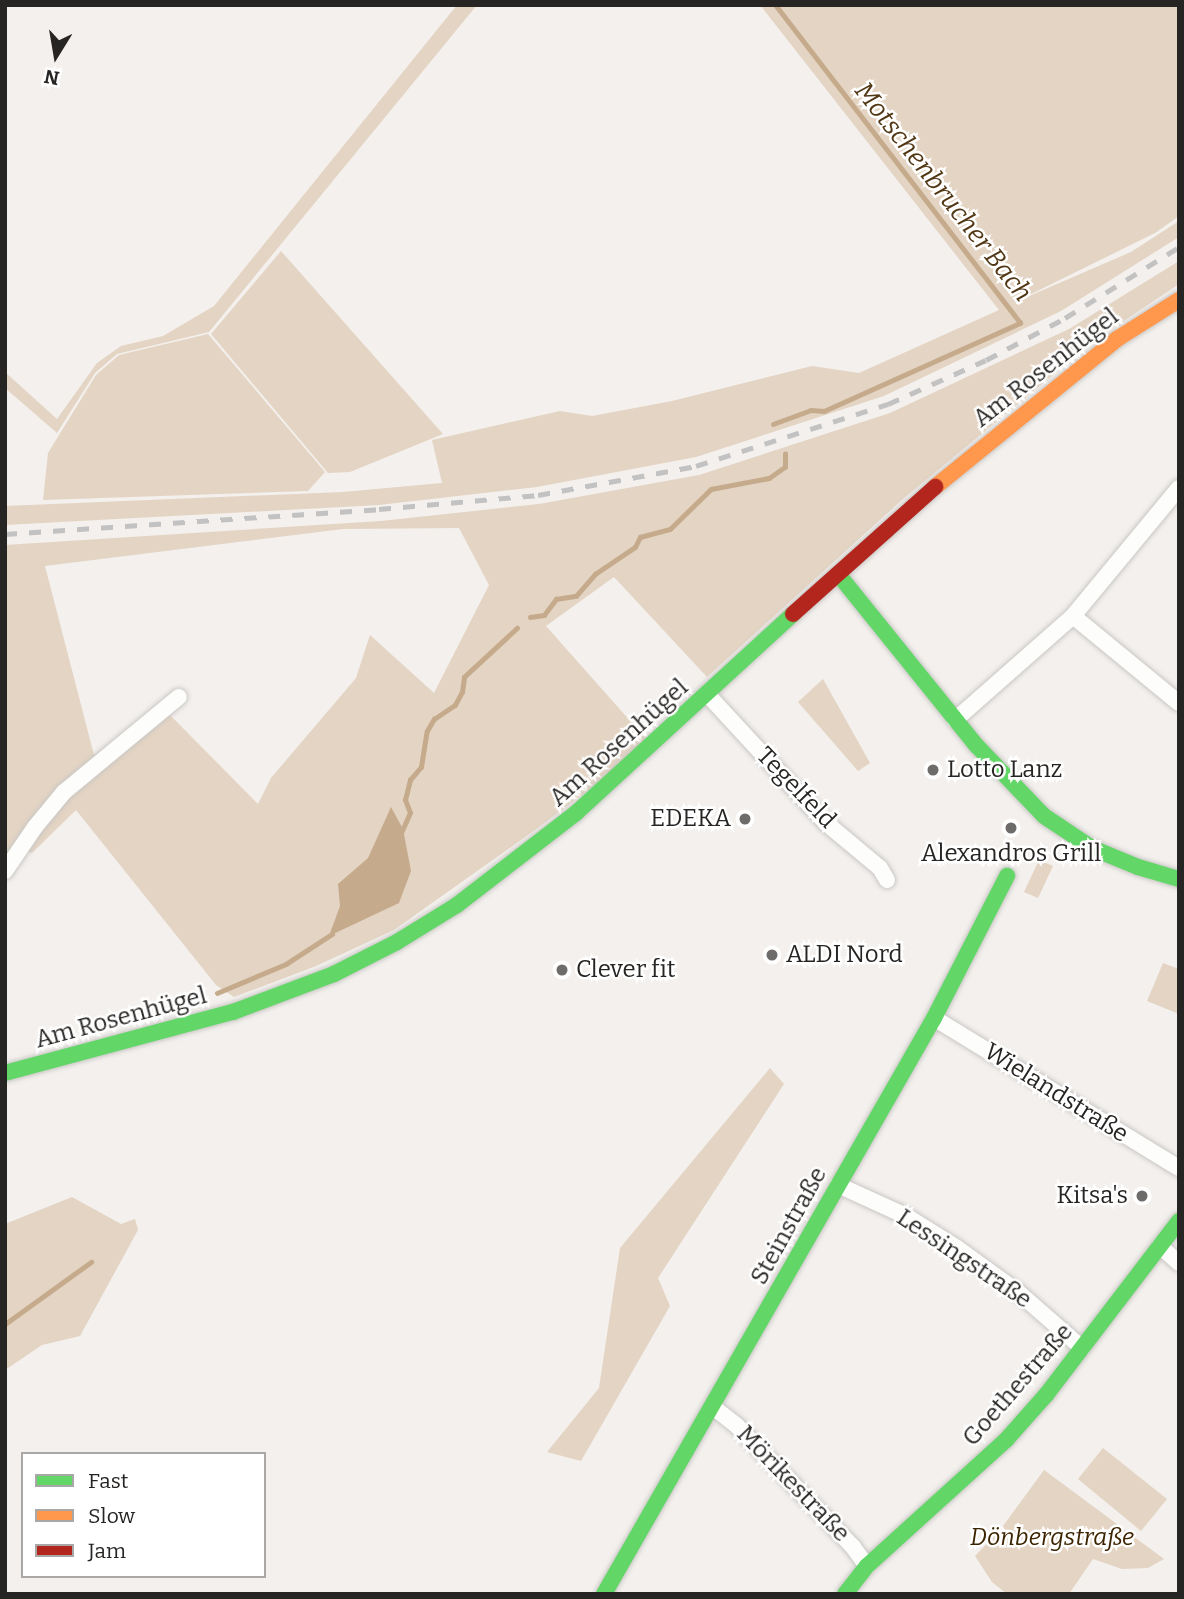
<!DOCTYPE html>
<meta charset="utf-8">
<style>
body{margin:0}
#map{position:relative;width:1184px;height:1599px;overflow:hidden;background:#f3f0ed;font-family:Bitter,serif}
div>[style]{position:absolute}
.green>*{inset:0;background:#e4d4c3}
.water>*{inset:0;background:#c5ab8c}
.stream>*{height:4.5px;margin:-2.25px;padding:0 2.25px;transform-origin:2.25px;border-radius:2.25px;background:#c5ab8c}
.roads{filter:drop-shadow(0 0 2px #c9c7c5) drop-shadow(0 0 2px #c9c7c5)}
.street>*{height:16px;margin:-8px;padding:0 8px;transform-origin:8px;border-radius:8px;background:#fdfdfc}
.fast>*{height:16px;margin:-8px;padding:0 8px;transform-origin:8px;border-radius:8px;background:#63d668}
.slow>*{height:16px;margin:-8px;padding:0 8px;transform-origin:8px;border-radius:8px;background:#ff974d}
.jam>*{height:16px;margin:-8px;padding:0 8px;transform-origin:8px;border-radius:8px;background:#b3261e}
.rail>*{height:4.5px;margin-top:-2.25px;transform-origin:0;background:repeating-linear-gradient(90deg,#c3c2c2 0 12px,transparent 0 24px)}
.dots>*{width:19px;height:19px;translate:-50% -50%;box-sizing:border-box;border:4px solid #fff;border-radius:50%}
span{translate:-50% -50%;white-space:nowrap;text-align:center;line-height:1.15;-webkit-text-stroke:5px #fff;paint-order:stroke}
.street-label{font-size:24px;color:#272523}
.poi-label{font-size:24px;color:#272523}
.left{translate:0 -50%;text-align:left}
.right{translate:-100% -50%;text-align:right}
.park-label{font-size:24px;color:#3d2400;font-style:italic}
.water-label{font-size:26px;color:#523715;font-style:italic}
.frame{position:absolute;inset:0;border:7px solid #272523;pointer-events:none}
.legend{position:absolute;left:21px;top:1452px;width:245px;height:126px;box-sizing:border-box;background:#fff;border:2px solid #a9a8a7;margin:0;padding:9px 12px;list-style:none;font-size:21px;color:#272523}
.legend li{display:flex;align-items:center;gap:14px;height:35px}
.legend b{width:35px;border:2px solid #a9a8a7}
.north{position:absolute;left:21px;top:21px;width:70px;height:70px;-webkit-text-stroke:5px #fff;paint-order:stroke;rotate:191deg;font-size:19px;font-weight:700;line-height:28px;text-align:center;color:#272523}
.north::after{content:'';display:block;margin:auto;width:24px;height:32px;background:#272523;clip-path:polygon(50% 0,100% 100%,50% 72%,0 100%)}
</style>
<div id="map">
<div class="green">
<div style="clip-path:polygon(457px 5px,477px 5px,209px 332px,117px 354px,95px 373px,57px 433px,5px 388px,5px 372px,57px 419px,97px 363px,121px 346px,163px 336px,214px 306px)"></div>
<div style="clip-path:polygon(760px 5px,1179px 5px,1179px 216px,1155px 233px,1011px 304px,1131px 252px,1179px 221px,1179px 237px,1061px 311px,884px 396px,696px 457px,537px 487px,379px 505px,5px 525px,5px 506px,343px 492px,442px 483px,432px 440px,560px 411px,592px 416px,672px 401px,812px 366px,859px 373px,999px 310px)"></div>
<div style="clip-path:polygon(281px 251px,443px 434px,350px 472px,328px 473px,211px 334px)"></div>
<div style="clip-path:polygon(evenodd,1179px 261px,1179px 284px,1094px 341px,903px 499px,707px 677px,614px 577px,546px 626px,648px 741px,630px 759px,535px 830px,394px 930px,316px 966px,234px 997px,216px 985px,76px 810px,32px 853px,25px 851px,5px 865px,5px 545px,381px 521px,539px 504px,699px 475px,890px 413px,1069px 329px,1179px 261px,459px 528px,489px 585px,434px 693px,370px 635px,356px 678px,271px 778px,258px 804px,166px 711px,94px 755px,45px 566px,343px 529px,459px 528px)"></div>
<div style="clip-path:polygon(208px 334px,325px 472px,308px 491px,43px 500px,48px 453px,96px 375px,119px 355px)"></div>
<div style="clip-path:polygon(823px 679px,870px 763px,858px 771px,798px 702px)"></div>
<div style="clip-path:polygon(1039px 860px,1053px 866px,1038px 898px,1024px 892px)"></div>
<div style="clip-path:polygon(1163px 963px,1179px 969px,1179px 1014px,1147px 1001px)"></div>
<div style="clip-path:polygon(770px 1068px,784px 1084px,658px 1278px,670px 1306px,581px 1461px,547px 1452px,599px 1388px,620px 1248px)"></div>
<div style="clip-path:polygon(72px 1197px,121px 1224px,135px 1219px,138px 1230px,80px 1336px,42px 1345px,5px 1370px,5px 1224px)"></div>
<div style="clip-path:polygon(1103px 1448px,1167px 1499px,1141px 1531px,1078px 1479px)"></div>
<div style="clip-path:polygon(1044px 1470px,1059px 1481px,1164px 1559px,1148px 1568px,1122px 1569px,1093px 1559px,1069px 1594px,1007px 1594px,992px 1582px,975px 1556px,1000px 1530px)"></div>
</div>
<div class="water">
<div style="clip-path:polygon(391px 807px,403px 829px,411px 871px,399px 903px,329px 936px,340px 906px,338px 884px,368px 858px)"></div>
</div>
<div class="stream">
<div style="left:773px;top:424px;width:40px;rotate:-20.2deg"></div>
<div style="left:811px;top:410px;width:13px;rotate:4deg"></div>
<div style="left:824px;top:411px;width:215px;rotate:-24.2deg"></div>
<div style="left:1020px;top:323px;width:401px;rotate:-127.6deg"></div>
<div style="left:530px;top:617px;width:14px;rotate:-8deg"></div>
<div style="left:544px;top:615px;width:20px;rotate:-53deg"></div>
<div style="left:556px;top:599px;width:20px;rotate:-9deg"></div>
<div style="left:576px;top:596px;width:29px;rotate:-49deg"></div>
<div style="left:595px;top:574px;width:48px;rotate:-34deg"></div>
<div style="left:635px;top:547px;width:11px;rotate:-63deg"></div>
<div style="left:640px;top:537px;width:31px;rotate:-15deg"></div>
<div style="left:670px;top:529px;width:57px;rotate:-44.3deg"></div>
<div style="left:711px;top:489px;width:59px;rotate:-10.7deg"></div>
<div style="left:769px;top:478px;width:19px;rotate:-35deg"></div>
<div style="left:785px;top:467px;width:13px;rotate:-90deg"></div>
<div style="left:401px;top:833px;width:22px;rotate:-66deg"></div>
<div style="left:410px;top:813px;width:14px;rotate:-111deg"></div>
<div style="left:405px;top:800px;width:21px;rotate:-76deg"></div>
<div style="left:410px;top:780px;width:17px;rotate:-50deg"></div>
<div style="left:421px;top:767px;width:36px;rotate:-81deg"></div>
<div style="left:427px;top:731px;width:14px;rotate:-60deg"></div>
<div style="left:434px;top:719px;width:25px;rotate:-34deg"></div>
<div style="left:455px;top:705px;width:15px;rotate:-62deg"></div>
<div style="left:462px;top:692px;width:15px;rotate:-82deg"></div>
<div style="left:464px;top:677px;width:72px;rotate:-42.8deg"></div>
<div style="left:217px;top:993px;width:75px;rotate:-22.8deg"></div>
<div style="left:286px;top:964px;width:55px;rotate:-33.1deg"></div>
<div style="left:5px;top:1324px;width:106px;rotate:-35.8deg"></div>
</div>
<div class="roads">
<div class="street">
<div style="left:1073px;top:616px;width:137px;rotate:39.4deg"></div>
<div style="left:707px;top:694px;width:176px;rotate:47.3deg"></div>
<div style="left:826px;top:823px;width:70px;rotate:39.8deg"></div>
<div style="left:880px;top:868px;width:14px;rotate:60deg"></div>
<div style="left:955px;top:720px;width:157px;rotate:-41.4deg"></div>
<div style="left:1073px;top:616px;width:166px;rotate:-50.4deg"></div>
<div style="left:5px;top:871px;width:53px;rotate:-55.7deg"></div>
<div style="left:35px;top:827px;width:45px;rotate:-50.4deg"></div>
<div style="left:64px;top:792px;width:149px;rotate:-39.6deg"></div>
<div style="left:934px;top:1018px;width:287px;rotate:31.5deg"></div>
<div style="left:838px;top:1185px;width:75px;rotate:24.5deg"></div>
<div style="left:906px;top:1216px;width:60px;rotate:32.1deg"></div>
<div style="left:957px;top:1248px;width:75px;rotate:35.8deg"></div>
<div style="left:1018px;top:1292px;width:85px;rotate:41.2deg"></div>
<div style="left:1160px;top:1246px;width:25px;rotate:42deg"></div>
<div style="left:713px;top:1407px;width:31px;rotate:38deg"></div>
<div style="left:737px;top:1426px;width:168px;rotate:46.2deg"></div>
<div style="left:853px;top:1547px;width:24px;rotate:54deg"></div>
</div>
<div class="fast">
<div style="left:838px;top:574px;width:220px;rotate:51.1deg"></div>
<div style="left:976px;top:745px;width:98px;rotate:46.2deg"></div>
<div style="left:1044px;top:816px;width:58px;rotate:33.7deg"></div>
<div style="left:1092px;top:848px;width:50px;rotate:22.4deg"></div>
<div style="left:1138px;top:867px;width:43px;rotate:16.3deg"></div>
<div style="left:5px;top:1073px;width:236px;rotate:-15deg"></div>
<div style="left:233px;top:1012px;width:108px;rotate:-20.6deg"></div>
<div style="left:334px;top:974px;width:71px;rotate:-26.9deg"></div>
<div style="left:397px;top:942px;width:70px;rotate:-31.7deg"></div>
<div style="left:457px;top:905px;width:150px;rotate:-37.7deg"></div>
<div style="left:576px;top:813px;width:294px;rotate:-42.5deg"></div>
<div style="left:604px;top:1594px;width:664px;rotate:-60.19deg"></div>
<div style="left:934px;top:1018px;width:160px;rotate:-62.8deg"></div>
<div style="left:845px;top:1594px;width:36px;rotate:-52deg"></div>
<div style="left:867px;top:1566px;width:188px;rotate:-42.2deg"></div>
<div style="left:1006px;top:1440px;width:60px;rotate:-48.4deg"></div>
<div style="left:1046px;top:1395px;width:219px;rotate:-52.6deg"></div>
</div>
<div class="slow">
<div style="left:935px;top:487px;width:235px;rotate:-39.1deg"></div>
<div style="left:1117px;top:339px;width:73px;rotate:-32.2deg"></div>
</div>
<div class="jam">
<div style="left:793px;top:614px;width:191px;rotate:-41.8deg"></div>
</div>
</div>
<div class="rail">
<div style="left:5px;top:534px;width:375px;rotate:-3.8deg"></div>
<div style="left:379px;top:509px;width:160px;rotate:-5deg"></div>
<div style="left:538px;top:495px;width:161px;rotate:-10.4deg"></div>
<div style="left:696px;top:466px;width:202px;rotate:-17.9deg"></div>
<div style="left:888px;top:404px;width:107px;rotate:-24.2deg"></div>
<div style="left:986px;top:360px;width:89px;rotate:-28deg"></div>
<div style="left:1065px;top:318px;width:134px;rotate:-31.9deg"></div>
</div>
<div class="dots">
<div style="left:933px;top:770px;background:#6e6c6a"></div>
<div style="left:745px;top:819px;background:#6e6c6a"></div>
<div style="left:1011px;top:828px;background:#6e6c6a"></div>
<div style="left:772px;top:955px;background:#6e6c6a"></div>
<div style="left:562px;top:970px;background:#6e6c6a"></div>
<div style="left:1142px;top:1196px;background:#6e6c6a"></div>
</div>
<div class="street-label">
<span style="left:1046px;top:368px;rotate:-38deg">Am Rosenhügel</span>
<span style="left:619px;top:743px;rotate:-42deg">Am Rosenhügel</span>
<span style="left:796px;top:788px;rotate:46deg">Tegelfeld</span>
<span style="left:121px;top:1018px;rotate:-15deg">Am Rosenhügel</span>
<span style="left:1056px;top:1093px;rotate:32deg">Wielandstraße</span>
<span style="left:789px;top:1226px;rotate:-61deg">Steinstraße</span>
<span style="left:964px;top:1259px;rotate:34deg">Lessingstraße</span>
<span style="left:1018px;top:1385px;rotate:-49deg">Goethestraße</span>
<span style="left:793px;top:1484px;rotate:46deg">Mörikestraße</span>
</div>
<div class="poi-label">
<span class="left" style="left:947px;top:770px">Lotto Lanz</span>
<span class="right" style="left:731px;top:819px">EDEKA</span>
<span style="left:1011px;top:854px">Alexandros Grill</span>
<span class="left" style="left:786px;top:955px">ALDI Nord</span>
<span class="left" style="left:576px;top:970px">Clever fit</span>
<span class="right" style="left:1128px;top:1196px">Kitsa's</span>
</div>
<div class="park-label">
<span style="left:1052px;top:1538px">Dönbergstraße</span>
</div>
<div class="water-label">
<span style="left:943px;top:192px;rotate:52deg">Motschenbrucher Bach</span>
</div>
<div class="frame"></div>
<ul class="legend">
<li><b style="height:9px;background:#63d668"></b>Fast</li>
<li><b style="height:9px;background:#ff974d"></b>Slow</li>
<li><b style="height:9px;background:#b3261e"></b>Jam</li>
</ul>
<div class="north">N</div>
</div>
